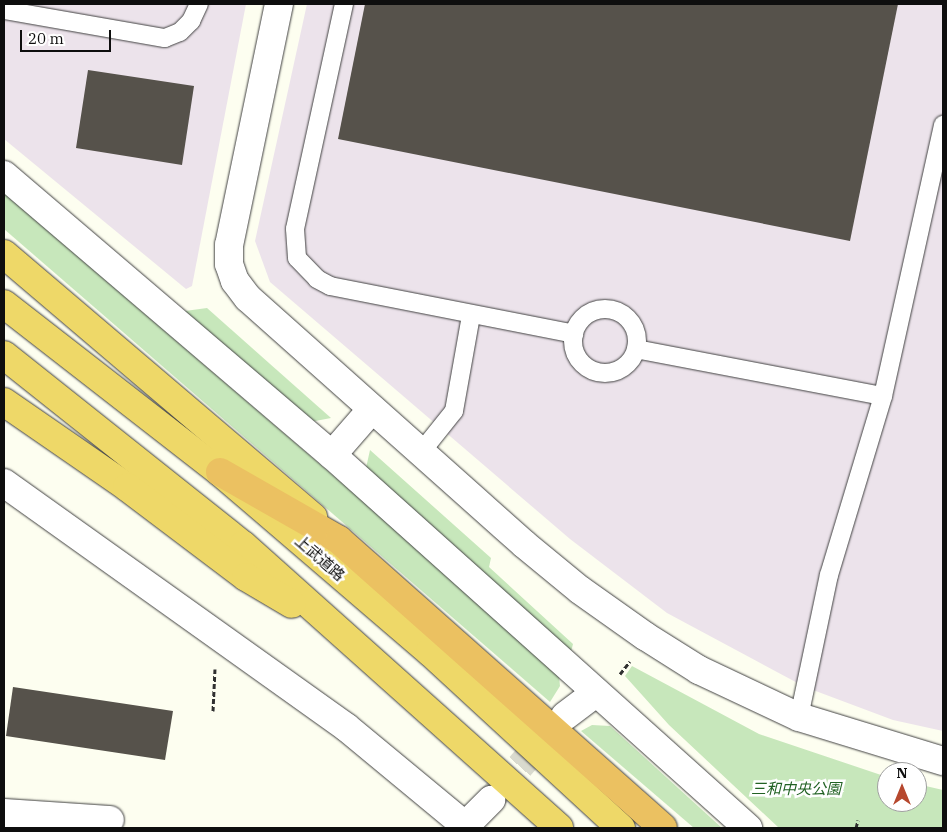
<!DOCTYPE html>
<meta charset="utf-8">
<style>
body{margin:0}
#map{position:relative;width:947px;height:832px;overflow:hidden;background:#fdfef0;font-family:"IBM Plex Serif","Noto Sans JP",serif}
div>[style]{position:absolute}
.industrial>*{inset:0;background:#ece3eb}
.green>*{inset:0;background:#c7e7bb}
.building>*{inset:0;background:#56524b}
.minor-tunnel>*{height:28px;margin-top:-14px;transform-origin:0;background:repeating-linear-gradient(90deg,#d9dace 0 28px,transparent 0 42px)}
.path>*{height:3px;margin-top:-1.5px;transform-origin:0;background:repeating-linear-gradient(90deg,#303030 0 5px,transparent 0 7.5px)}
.roads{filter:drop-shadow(0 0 1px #414141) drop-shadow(0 0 1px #414141)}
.service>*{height:18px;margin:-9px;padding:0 9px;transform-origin:9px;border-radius:9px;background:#fff}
.service>.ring{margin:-9px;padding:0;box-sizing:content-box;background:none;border:18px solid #fff;border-radius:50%}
.minor>*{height:28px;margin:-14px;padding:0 14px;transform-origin:14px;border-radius:14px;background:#fff}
.tertiary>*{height:28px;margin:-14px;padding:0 14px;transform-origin:14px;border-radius:14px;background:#fff}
.trunk>*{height:28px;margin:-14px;padding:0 14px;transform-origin:14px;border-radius:14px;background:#eed868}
.motorway>*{height:28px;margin:-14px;padding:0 14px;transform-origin:14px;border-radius:14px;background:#ebc161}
span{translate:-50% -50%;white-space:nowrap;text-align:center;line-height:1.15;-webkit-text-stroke:5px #fff;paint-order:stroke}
.street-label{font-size:15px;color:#0e0e0e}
.park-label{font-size:15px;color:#226224;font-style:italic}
.frame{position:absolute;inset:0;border:5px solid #0e0e0e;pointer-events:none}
.north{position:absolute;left:877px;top:762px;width:50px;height:50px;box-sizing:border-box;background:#fff;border:1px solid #9f9f9f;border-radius:50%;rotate:0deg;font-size:14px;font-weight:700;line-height:20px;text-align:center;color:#0e0e0e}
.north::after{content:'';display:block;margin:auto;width:18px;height:22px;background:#b6482e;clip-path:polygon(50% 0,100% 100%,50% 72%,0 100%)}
.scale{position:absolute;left:20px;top:30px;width:91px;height:22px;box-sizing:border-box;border:2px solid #0e0e0e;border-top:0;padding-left:6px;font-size:15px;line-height:18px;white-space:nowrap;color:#0e0e0e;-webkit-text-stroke:4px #fff;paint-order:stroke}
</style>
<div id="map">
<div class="industrial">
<div style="clip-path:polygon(4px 4px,246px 4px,192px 286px,186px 289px,4px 139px)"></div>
<div style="clip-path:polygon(307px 4px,943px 4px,943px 731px,893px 720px,805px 687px,667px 613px,570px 539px,270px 282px,255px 241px)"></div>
</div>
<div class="green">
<div style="clip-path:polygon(4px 193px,469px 592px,559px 677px,560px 686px,550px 702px,4px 229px)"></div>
<div style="clip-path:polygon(207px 308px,331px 418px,310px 422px,185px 311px)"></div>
<div style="clip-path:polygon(370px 450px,491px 558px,489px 567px,573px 644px,571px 652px,366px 468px)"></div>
<div style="clip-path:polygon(632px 666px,759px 734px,887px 777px,887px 802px,917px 802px,917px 784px,943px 790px,943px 828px,779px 828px,669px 725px,625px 676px)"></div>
<div style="clip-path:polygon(592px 725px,610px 726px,722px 828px,694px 828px,581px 731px)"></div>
</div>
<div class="building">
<div style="clip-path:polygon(365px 4px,898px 4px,850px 241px,338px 139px)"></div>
<div style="clip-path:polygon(88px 70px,194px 86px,182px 165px,76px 148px)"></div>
<div style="clip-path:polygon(13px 687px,173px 711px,165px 760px,6px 736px)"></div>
</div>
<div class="minor-tunnel">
<div style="left:492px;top:798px;width:89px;rotate:-48.6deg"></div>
</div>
<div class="path">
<div style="left:620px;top:674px;width:16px;rotate:-52deg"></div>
<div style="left:213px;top:711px;width:42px;rotate:-87.3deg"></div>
<div style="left:856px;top:828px;width:8px;rotate:-76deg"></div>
</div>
<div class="roads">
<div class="service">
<div style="left:344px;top:4px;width:230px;rotate:102.3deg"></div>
<div style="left:295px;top:229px;width:29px;rotate:86deg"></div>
<div style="left:297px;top:258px;width:29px;rotate:46deg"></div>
<div style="left:317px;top:279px;width:15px;rotate:28deg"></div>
<div style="left:330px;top:286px;width:249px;rotate:11.1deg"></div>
<div style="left:4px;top:10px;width:163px;rotate:9.9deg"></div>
<div style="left:165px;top:38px;width:16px;rotate:-22deg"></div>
<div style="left:180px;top:32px;width:16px;rotate:-45deg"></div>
<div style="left:191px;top:21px;width:19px;rotate:-65deg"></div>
<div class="ring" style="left:573px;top:309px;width:46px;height:46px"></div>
<div style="left:636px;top:349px;width:251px;rotate:10.8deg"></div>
<div style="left:422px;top:451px;width:51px;rotate:-51.3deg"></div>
<div style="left:454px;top:411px;width:97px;rotate:-79.9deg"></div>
<div style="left:799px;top:717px;width:145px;rotate:-78.1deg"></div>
<div style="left:829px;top:575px;width:187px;rotate:-73.2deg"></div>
<div style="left:883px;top:396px;width:278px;rotate:-77.5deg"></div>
</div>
<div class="minor">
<div style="left:4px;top:175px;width:431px;rotate:40.5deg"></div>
<div style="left:332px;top:455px;width:559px;rotate:41.88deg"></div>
<div style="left:4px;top:483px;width:420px;rotate:35.5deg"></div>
<div style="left:346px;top:727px;width:158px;rotate:39.6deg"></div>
<div style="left:565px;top:716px;width:39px;rotate:-37deg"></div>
<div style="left:4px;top:813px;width:106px;rotate:3.8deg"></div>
<div style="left:463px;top:828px;width:40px;rotate:-45deg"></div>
</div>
<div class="tertiary">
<div style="left:279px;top:4px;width:246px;rotate:101.7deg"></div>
<div style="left:229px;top:245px;width:19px;rotate:90deg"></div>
<div style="left:229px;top:264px;width:18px;rotate:71deg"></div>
<div style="left:235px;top:281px;width:21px;rotate:53deg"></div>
<div style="left:248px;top:298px;width:370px;rotate:41.7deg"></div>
<div style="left:524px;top:544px;width:72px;rotate:39.4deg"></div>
<div style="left:580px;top:590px;width:80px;rotate:35.3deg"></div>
<div style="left:645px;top:636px;width:64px;rotate:32.2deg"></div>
<div style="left:699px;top:670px;width:110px;rotate:25.2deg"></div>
<div style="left:799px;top:717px;width:151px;rotate:17deg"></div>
<div style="left:332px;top:455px;width:61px;rotate:-49deg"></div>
</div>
<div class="trunk">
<div style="left:4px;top:254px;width:406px;rotate:40.4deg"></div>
<div style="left:4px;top:304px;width:274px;rotate:37.9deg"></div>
<div style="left:220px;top:472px;width:277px;rotate:40.6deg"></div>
<div style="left:430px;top:652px;width:260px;rotate:42.7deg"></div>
<div style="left:4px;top:355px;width:305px;rotate:38.5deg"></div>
<div style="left:243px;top:545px;width:424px;rotate:41.8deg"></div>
<div style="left:4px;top:402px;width:150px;rotate:34.6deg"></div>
<div style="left:127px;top:487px;width:149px;rotate:37.1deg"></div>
<div style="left:246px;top:577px;width:53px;rotate:30.4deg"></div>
</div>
<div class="motorway">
<div style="left:220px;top:472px;width:137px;rotate:29.7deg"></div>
<div style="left:339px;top:540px;width:433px;rotate:41.6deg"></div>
</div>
</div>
<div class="street-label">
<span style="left:320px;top:558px;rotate:41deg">上武道路</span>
</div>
<div class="park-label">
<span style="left:796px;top:789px">三和中央公園</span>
</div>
<div class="frame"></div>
<div class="north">N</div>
<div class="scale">20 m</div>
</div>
